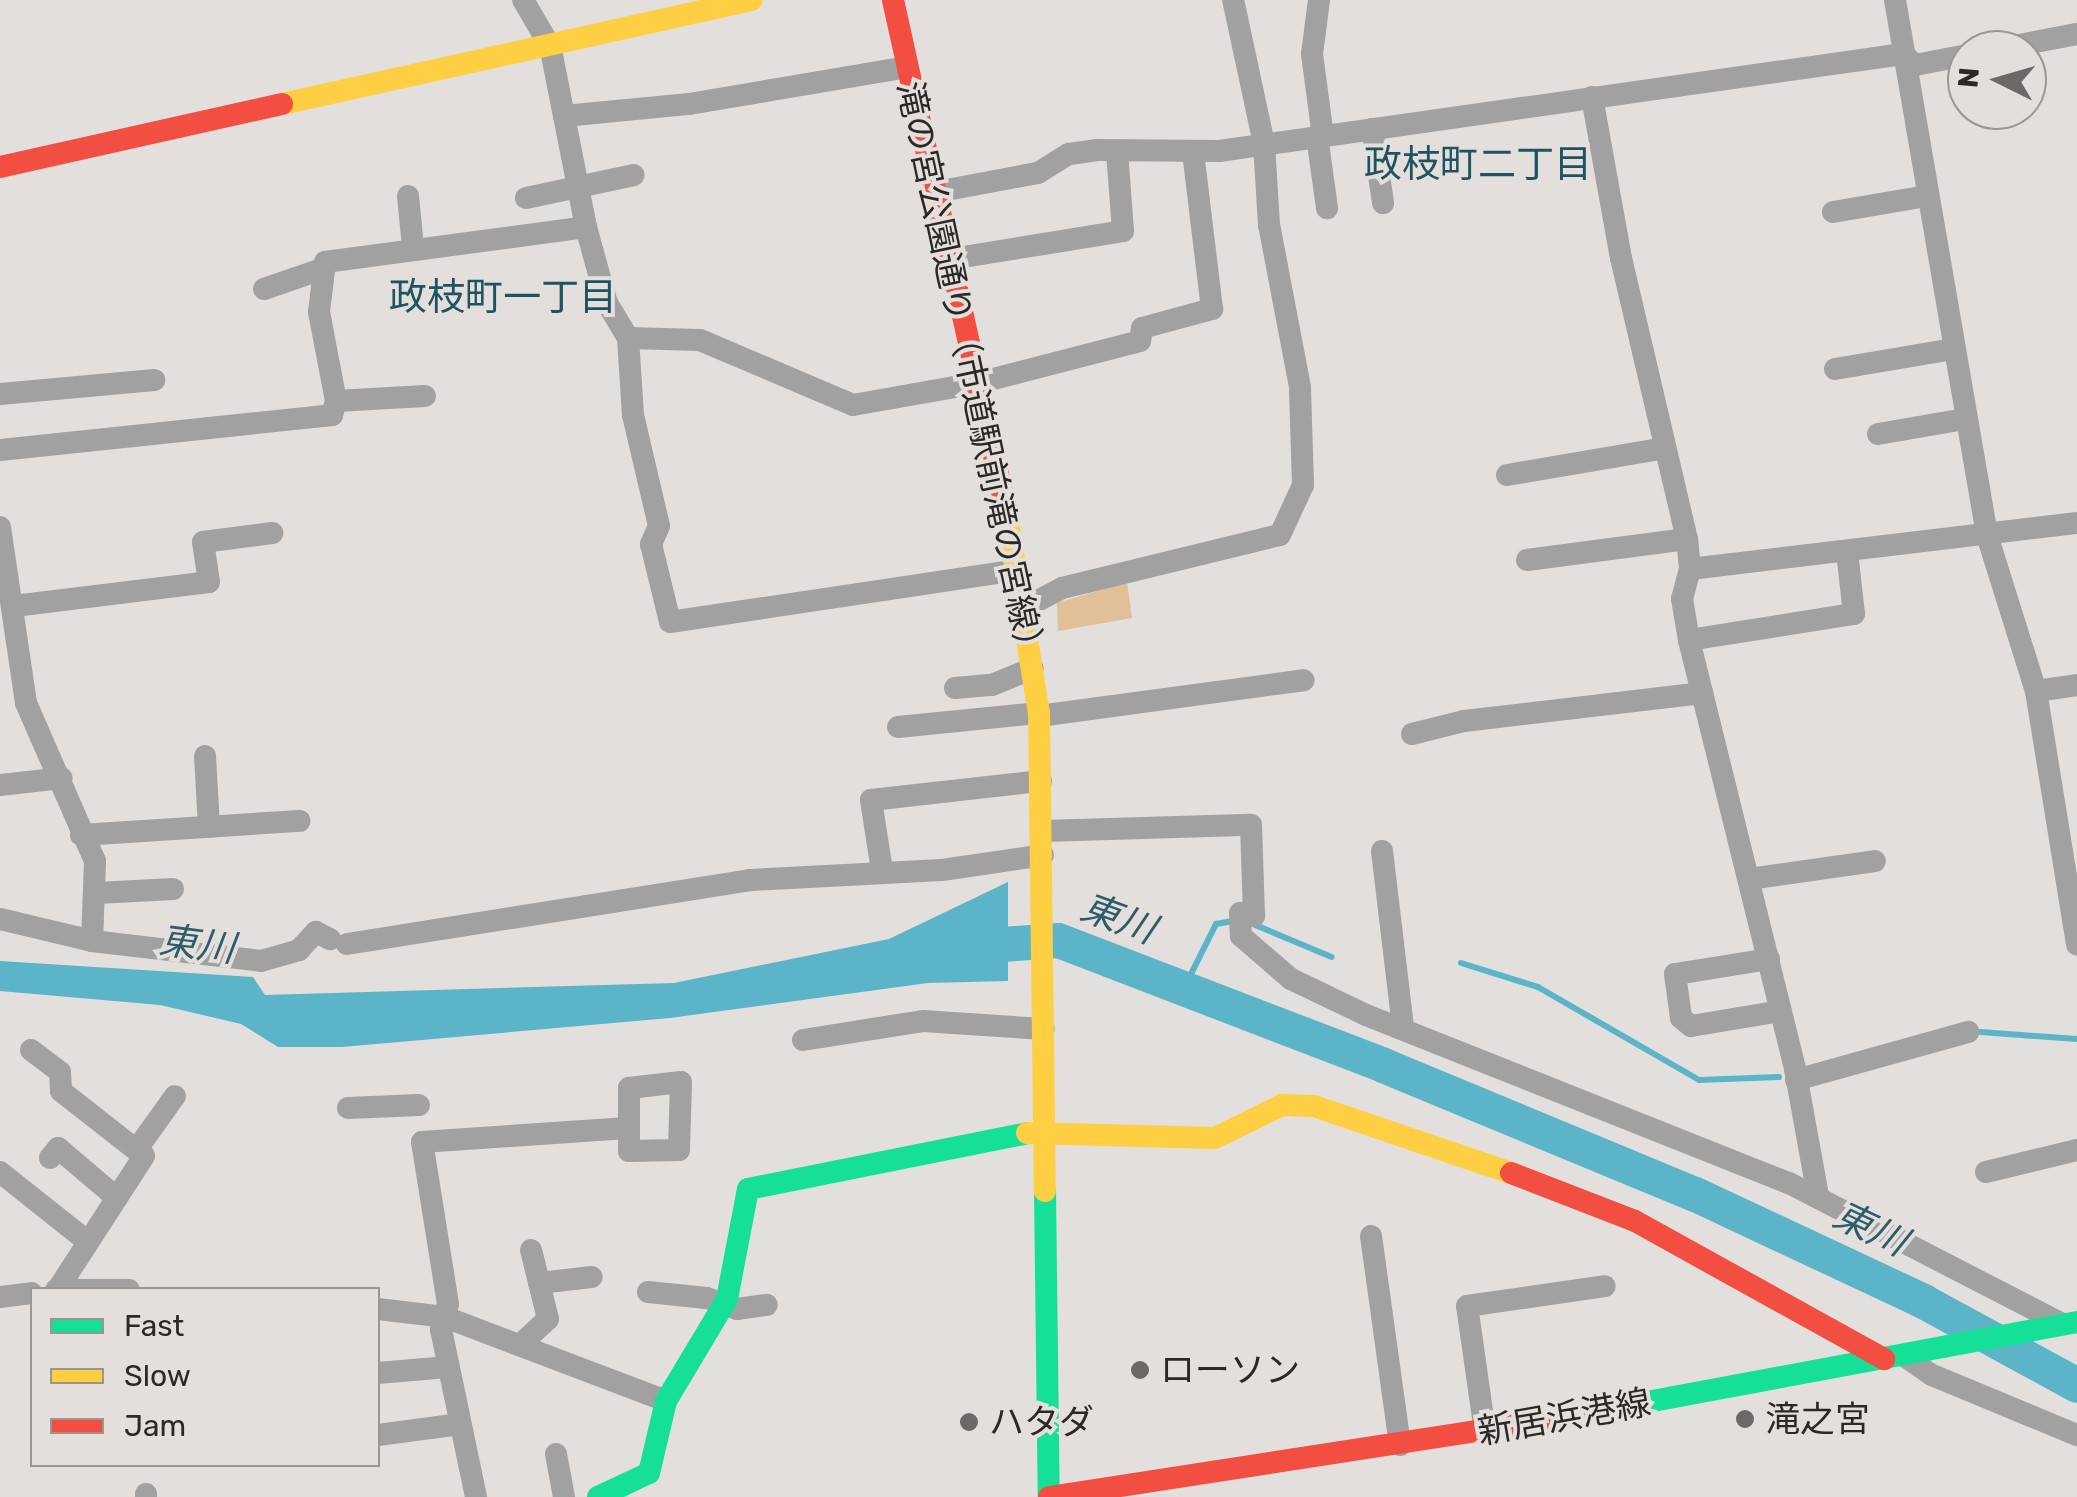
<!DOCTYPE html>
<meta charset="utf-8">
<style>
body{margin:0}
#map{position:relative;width:2077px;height:1497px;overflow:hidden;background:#e2dfdd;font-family:Rubik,"Noto Sans JP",sans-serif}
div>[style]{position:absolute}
.green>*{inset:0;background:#e0bf99}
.water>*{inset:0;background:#5bb4c8}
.stream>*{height:6px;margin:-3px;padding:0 3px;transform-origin:3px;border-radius:3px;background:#5bb4c8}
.river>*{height:35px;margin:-17.5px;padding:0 17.5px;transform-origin:17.5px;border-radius:17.5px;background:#5bb4c8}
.street>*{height:22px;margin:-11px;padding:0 11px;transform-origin:11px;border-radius:11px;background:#a1a1a1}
.fast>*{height:22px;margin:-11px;padding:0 11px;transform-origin:11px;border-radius:11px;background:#16e098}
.slow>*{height:22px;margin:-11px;padding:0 11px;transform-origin:11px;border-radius:11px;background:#ffcf43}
.jam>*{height:22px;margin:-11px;padding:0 11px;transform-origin:11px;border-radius:11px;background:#f24e42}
.dots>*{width:28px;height:28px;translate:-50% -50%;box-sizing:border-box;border:5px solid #e4dfdb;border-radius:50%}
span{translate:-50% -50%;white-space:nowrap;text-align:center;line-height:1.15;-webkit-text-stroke:8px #e4dfdb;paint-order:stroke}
.street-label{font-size:35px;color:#2b2928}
.poi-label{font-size:35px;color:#2b2928}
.left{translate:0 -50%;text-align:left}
.neighbourhood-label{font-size:38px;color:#1e5361}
.water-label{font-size:38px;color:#2d5d6b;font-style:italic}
.legend{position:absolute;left:30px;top:1287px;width:350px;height:180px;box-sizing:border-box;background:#e4dfdb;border:2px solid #9a9693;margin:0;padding:12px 18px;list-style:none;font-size:30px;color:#2b2928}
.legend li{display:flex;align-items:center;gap:20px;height:50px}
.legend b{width:50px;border:2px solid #9a9693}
.north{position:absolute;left:1947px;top:30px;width:100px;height:100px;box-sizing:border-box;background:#e4dfdb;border:2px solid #9a9693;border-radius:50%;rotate:275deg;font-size:28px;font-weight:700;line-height:40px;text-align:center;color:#2b2928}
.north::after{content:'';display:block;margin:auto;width:35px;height:45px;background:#6b6967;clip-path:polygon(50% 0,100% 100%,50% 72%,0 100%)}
</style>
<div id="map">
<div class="green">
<div style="clip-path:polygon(1127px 582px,1132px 618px,1058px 631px,1057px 603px)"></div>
</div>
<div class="water">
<div style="clip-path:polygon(1008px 882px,1008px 981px,928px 983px,670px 1018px,342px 1047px,278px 1047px,241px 1024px,160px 1005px,0 991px,0 961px,253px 977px,265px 995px,674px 983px,889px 939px)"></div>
</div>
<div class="stream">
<div style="left:1255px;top:925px;width:83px;rotate:22.6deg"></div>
<div style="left:1461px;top:963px;width:81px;rotate:17.3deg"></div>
<div style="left:1538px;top:987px;width:186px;rotate:30deg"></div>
<div style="left:1699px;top:1080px;width:80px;rotate:-2.1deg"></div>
<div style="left:1184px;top:988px;width:72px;rotate:-63.4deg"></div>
<div style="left:1216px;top:924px;width:17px;rotate:-10deg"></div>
<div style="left:1981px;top:1032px;width:96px;rotate:4.2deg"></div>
</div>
<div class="river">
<div style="left:960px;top:947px;width:98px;rotate:-4.1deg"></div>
<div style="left:1058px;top:940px;width:348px;rotate:21deg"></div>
<div style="left:1383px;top:1065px;width:338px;rotate:22.5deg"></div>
<div style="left:1695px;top:1194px;width:252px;rotate:25.1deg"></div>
<div style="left:1923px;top:1301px;width:175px;rotate:28.6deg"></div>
</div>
<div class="street">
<div style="left:1319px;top:0;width:54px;rotate:97.4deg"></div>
<div style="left:1312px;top:54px;width:83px;rotate:82.4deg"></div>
<div style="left:1895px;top:0;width:543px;rotate:80.24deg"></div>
<div style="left:1987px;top:535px;width:164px;rotate:72.6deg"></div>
<div style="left:2036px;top:691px;width:257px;rotate:80.8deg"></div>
<div style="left:1993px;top:50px;width:86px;rotate:-10.8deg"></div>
<div style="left:1592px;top:97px;width:164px;rotate:79.8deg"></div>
<div style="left:1621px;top:258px;width:289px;rotate:76.8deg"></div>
<div style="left:1687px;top:539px;width:30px;rotate:84deg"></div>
<div style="left:1690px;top:569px;width:31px;rotate:105deg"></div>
<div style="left:1682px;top:599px;width:42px;rotate:80.3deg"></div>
<div style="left:1689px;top:640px;width:442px;rotate:76.1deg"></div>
<div style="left:1795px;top:1069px;width:129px;rotate:79.7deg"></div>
<div style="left:564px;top:116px;width:126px;rotate:-5.5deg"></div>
<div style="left:689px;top:104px;width:221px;rotate:-9.6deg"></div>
<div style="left:1372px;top:129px;width:75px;rotate:81.5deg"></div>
<div style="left:1317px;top:136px;width:73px;rotate:82.1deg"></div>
<div style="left:936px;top:192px;width:104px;rotate:-10.6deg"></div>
<div style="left:1038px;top:173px;width:36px;rotate:-32deg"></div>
<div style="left:1069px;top:154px;width:27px;rotate:-8deg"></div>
<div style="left:1096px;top:150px;width:123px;rotate:0.5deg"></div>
<div style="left:1219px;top:151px;width:691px;rotate:-8.07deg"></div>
<div style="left:1903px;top:54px;width:16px;rotate:43deg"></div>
<div style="left:1915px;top:65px;width:53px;rotate:-10.9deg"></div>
<div style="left:408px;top:196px;width:51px;rotate:84.4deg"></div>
<div style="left:526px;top:198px;width:110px;rotate:-12deg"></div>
<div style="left:1833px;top:212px;width:95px;rotate:-9.7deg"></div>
<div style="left:586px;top:227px;width:79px;rotate:74.6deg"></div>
<div style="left:607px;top:303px;width:41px;rotate:59deg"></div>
<div style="left:628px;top:338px;width:77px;rotate:86.3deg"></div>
<div style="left:633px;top:415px;width:114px;rotate:76.8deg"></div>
<div style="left:659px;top:526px;width:20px;rotate:114deg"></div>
<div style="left:651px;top:544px;width:80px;rotate:76.3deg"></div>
<div style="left:670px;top:622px;width:353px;rotate:-8.5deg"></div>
<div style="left:951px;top:259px;width:174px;rotate:-9.2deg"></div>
<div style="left:1123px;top:231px;width:80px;rotate:-94.3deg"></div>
<div style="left:264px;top:289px;width:61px;rotate:-19deg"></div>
<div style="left:628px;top:338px;width:72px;rotate:1.6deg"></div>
<div style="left:700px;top:340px;width:166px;rotate:23deg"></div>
<div style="left:853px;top:405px;width:127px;rotate:-10deg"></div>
<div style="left:978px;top:383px;width:167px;rotate:-14.5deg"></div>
<div style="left:1140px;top:341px;width:13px;rotate:-81deg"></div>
<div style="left:1142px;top:328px;width:73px;rotate:-15.2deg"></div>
<div style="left:1212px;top:309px;width:159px;rotate:-96.9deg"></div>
<div style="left:1835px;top:369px;width:120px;rotate:-9.6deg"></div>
<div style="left:0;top:394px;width:155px;rotate:-5.2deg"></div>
<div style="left:336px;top:401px;width:89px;rotate:-3.2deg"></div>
<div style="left:1878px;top:434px;width:88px;rotate:-9.8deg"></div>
<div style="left:0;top:450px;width:334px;rotate:-6deg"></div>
<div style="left:332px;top:415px;width:15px;rotate:-74deg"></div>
<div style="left:336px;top:401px;width:91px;rotate:-100.8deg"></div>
<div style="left:319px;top:312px;width:50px;rotate:-83.2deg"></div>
<div style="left:325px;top:262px;width:263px;rotate:-7.6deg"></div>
<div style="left:586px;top:227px;width:185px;rotate:-101.2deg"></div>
<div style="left:550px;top:46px;width:53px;rotate:-120.4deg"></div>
<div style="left:1507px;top:475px;width:160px;rotate:-9.7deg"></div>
<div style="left:0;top:527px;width:178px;rotate:81.6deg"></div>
<div style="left:26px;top:703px;width:172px;rotate:66.4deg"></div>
<div style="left:95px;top:861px;width:80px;rotate:92.1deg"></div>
<div style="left:92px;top:941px;width:170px;rotate:6.7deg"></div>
<div style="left:261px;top:961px;width:40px;rotate:-16deg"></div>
<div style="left:299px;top:950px;width:25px;rotate:-47deg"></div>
<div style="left:316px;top:932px;width:16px;rotate:27deg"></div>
<div style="left:1527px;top:560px;width:161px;rotate:-7.5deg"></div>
<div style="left:1690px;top:569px;width:390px;rotate:-6.8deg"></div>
<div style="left:14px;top:606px;width:196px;rotate:-7deg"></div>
<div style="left:209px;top:582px;width:40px;rotate:-98.5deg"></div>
<div style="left:203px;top:542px;width:70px;rotate:-7.4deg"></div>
<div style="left:1026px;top:607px;width:41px;rotate:-27.8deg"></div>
<div style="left:1062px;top:588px;width:224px;rotate:-13.7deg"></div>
<div style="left:1280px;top:535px;width:55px;rotate:-65.3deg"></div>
<div style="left:1303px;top:485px;width:98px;rotate:-91.8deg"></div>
<div style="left:1300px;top:387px;width:165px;rotate:-100.8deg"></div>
<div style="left:1269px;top:225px;width:81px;rotate:-93.5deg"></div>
<div style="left:1264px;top:144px;width:147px;rotate:-102.1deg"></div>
<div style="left:1689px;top:640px;width:167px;rotate:-9deg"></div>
<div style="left:1854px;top:614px;width:62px;rotate:-96.4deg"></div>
<div style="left:955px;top:688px;width:37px;rotate:-5deg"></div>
<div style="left:992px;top:685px;width:44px;rotate:-22.5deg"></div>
<div style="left:2036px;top:691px;width:41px;rotate:-8.3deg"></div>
<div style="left:1039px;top:716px;width:267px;rotate:-7.7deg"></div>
<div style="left:898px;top:727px;width:142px;rotate:-5.7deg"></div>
<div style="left:1412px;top:734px;width:54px;rotate:-14deg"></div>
<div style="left:1464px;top:721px;width:240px;rotate:-6.7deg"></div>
<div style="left:205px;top:756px;width:71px;rotate:86.8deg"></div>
<div style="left:0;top:785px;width:62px;rotate:-6.4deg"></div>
<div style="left:1043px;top:831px;width:208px;rotate:-1.7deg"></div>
<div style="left:1251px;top:825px;width:91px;rotate:88.1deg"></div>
<div style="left:1254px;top:916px;width:14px;rotate:-168deg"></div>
<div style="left:1240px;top:913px;width:23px;rotate:88deg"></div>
<div style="left:1241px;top:936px;width:66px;rotate:40.7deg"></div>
<div style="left:1291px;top:979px;width:83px;rotate:25.6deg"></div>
<div style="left:1366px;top:1015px;width:455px;rotate:21.7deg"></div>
<div style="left:1789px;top:1183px;width:307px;rotate:27.3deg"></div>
<div style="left:81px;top:835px;width:219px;rotate:-3.7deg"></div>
<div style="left:1382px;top:851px;width:177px;rotate:83.2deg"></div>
<div style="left:882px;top:871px;width:72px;rotate:-98.8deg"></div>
<div style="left:871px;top:800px;width:171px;rotate:-6.4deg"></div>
<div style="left:1749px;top:879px;width:127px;rotate:-8.1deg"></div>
<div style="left:97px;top:893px;width:76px;rotate:-3deg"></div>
<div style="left:0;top:919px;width:95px;rotate:13.4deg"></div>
<div style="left:347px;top:944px;width:408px;rotate:-9deg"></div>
<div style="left:750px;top:880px;width:192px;rotate:-3deg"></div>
<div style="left:942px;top:870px;width:102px;rotate:-8.4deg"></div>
<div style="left:1769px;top:959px;width:95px;rotate:170.9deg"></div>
<div style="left:1675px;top:974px;width:44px;rotate:82.2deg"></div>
<div style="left:1681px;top:1018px;width:13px;rotate:39deg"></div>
<div style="left:1691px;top:1026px;width:91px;rotate:-9.5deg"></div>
<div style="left:803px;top:1040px;width:121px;rotate:-9deg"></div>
<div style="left:923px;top:1021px;width:121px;rotate:3.8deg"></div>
<div style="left:31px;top:1050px;width:36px;rotate:37deg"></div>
<div style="left:60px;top:1072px;width:19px;rotate:87deg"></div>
<div style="left:61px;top:1091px;width:105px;rotate:38.1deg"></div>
<div style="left:144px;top:1156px;width:158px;rotate:122.9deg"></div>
<div style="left:1796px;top:1080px;width:179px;rotate:-15.6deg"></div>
<div style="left:681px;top:1082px;width:68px;rotate:91.7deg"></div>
<div style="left:679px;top:1150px;width:50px;rotate:178.9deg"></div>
<div style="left:629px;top:1151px;width:63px;rotate:-90deg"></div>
<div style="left:629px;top:1088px;width:52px;rotate:-6.6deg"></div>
<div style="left:348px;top:1108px;width:71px;rotate:-2.4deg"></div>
<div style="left:137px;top:1149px;width:65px;rotate:-54.4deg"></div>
<div style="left:50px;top:1158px;width:13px;rotate:-51deg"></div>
<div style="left:58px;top:1148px;width:77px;rotate:40.3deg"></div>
<div style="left:0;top:1172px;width:112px;rotate:38.5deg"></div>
<div style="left:1986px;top:1172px;width:94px;rotate:-13.6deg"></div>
<div style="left:1371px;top:1236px;width:211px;rotate:82.1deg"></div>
<div style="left:539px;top:1283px;width:53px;rotate:-6.5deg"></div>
<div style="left:56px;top:1290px;width:73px"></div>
<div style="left:648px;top:1292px;width:59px;rotate:5.8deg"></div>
<div style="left:707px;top:1298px;width:32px;rotate:20deg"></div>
<div style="left:737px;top:1309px;width:30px;rotate:-8deg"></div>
<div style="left:0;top:1297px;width:32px;rotate:-7deg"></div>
<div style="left:378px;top:1309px;width:67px;rotate:6.8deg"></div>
<div style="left:445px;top:1317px;width:236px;rotate:20.8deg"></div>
<div style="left:520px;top:1345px;width:38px;rotate:-43deg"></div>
<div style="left:548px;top:1319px;width:71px;rotate:-103.8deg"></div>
<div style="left:1903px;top:1355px;width:35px;rotate:35deg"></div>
<div style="left:1932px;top:1375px;width:157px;rotate:22.5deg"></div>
<div style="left:378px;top:1373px;width:70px;rotate:-4.9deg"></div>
<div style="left:1485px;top:1432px;width:127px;rotate:-98.1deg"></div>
<div style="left:1467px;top:1306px;width:139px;rotate:-8.2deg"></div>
<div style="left:378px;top:1435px;width:83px;rotate:-7.6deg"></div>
<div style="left:556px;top:1454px;width:44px;rotate:79.5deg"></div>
<div style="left:146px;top:1494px;width:3px;rotate:90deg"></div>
<div style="left:476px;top:1497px;width:171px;rotate:-101.8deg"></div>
<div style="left:441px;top:1330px;width:27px;rotate:-75deg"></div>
<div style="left:448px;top:1304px;width:164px;rotate:-99.1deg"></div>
<div style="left:422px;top:1142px;width:206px;rotate:-3.9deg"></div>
</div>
<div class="fast">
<div style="left:1045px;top:1191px;width:306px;rotate:89.3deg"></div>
<div style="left:1561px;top:1418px;width:525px;rotate:-10.54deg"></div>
<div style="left:598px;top:1497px;width:56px;rotate:-25.2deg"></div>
<div style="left:649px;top:1473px;width:74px;rotate:-76.7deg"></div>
<div style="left:666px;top:1401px;width:119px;rotate:-59.1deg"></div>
<div style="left:727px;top:1299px;width:112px;rotate:-79.2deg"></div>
<div style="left:748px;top:1189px;width:285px;rotate:-11.3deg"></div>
</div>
<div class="slow">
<div style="left:282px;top:104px;width:481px;rotate:-12.5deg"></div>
<div style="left:1006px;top:510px;width:206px;rotate:80.8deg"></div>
<div style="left:1039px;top:713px;width:478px;rotate:89.3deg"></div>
<div style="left:1027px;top:1133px;width:188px;rotate:1.5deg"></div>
<div style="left:1215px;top:1138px;width:75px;rotate:-26.2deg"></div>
<div style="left:1282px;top:1105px;width:32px;rotate:2deg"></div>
<div style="left:1314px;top:1106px;width:208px;rotate:18.8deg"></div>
</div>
<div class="jam">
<div style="left:893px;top:0;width:522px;rotate:77.51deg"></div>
<div style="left:0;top:167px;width:289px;rotate:-12.6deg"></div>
<div style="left:1511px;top:1173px;width:133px;rotate:21.2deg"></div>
<div style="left:1635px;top:1221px;width:285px;rotate:29deg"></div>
<div style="left:1049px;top:1497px;width:518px;rotate:-8.77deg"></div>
</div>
<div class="dots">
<div style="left:1140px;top:1370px;background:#6b6967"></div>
<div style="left:1745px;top:1419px;background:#6b6967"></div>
<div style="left:969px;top:1422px;background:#6b6967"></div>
</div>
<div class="street-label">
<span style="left:971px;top:373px;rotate:78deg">滝の宮公園通り（市道駅前滝の宮線）</span>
<span style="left:1564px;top:1417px;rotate:-10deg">新居浜港線</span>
</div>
<div class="poi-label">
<span class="left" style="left:1160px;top:1370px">ローソン</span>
<span class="left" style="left:1765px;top:1419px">滝之宮</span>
<span class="left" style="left:989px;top:1422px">ハタダ</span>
</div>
<div class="neighbourhood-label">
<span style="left:1478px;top:165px">政枝町二丁目</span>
<span style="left:503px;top:298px">政枝町一丁目</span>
</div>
<div class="water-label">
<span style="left:1118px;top:919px;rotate:20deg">東川</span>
<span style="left:197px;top:945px;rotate:7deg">東川</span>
<span style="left:1870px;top:1229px;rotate:25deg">東川</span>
</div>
<ul class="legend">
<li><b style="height:12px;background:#16e098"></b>Fast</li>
<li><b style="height:12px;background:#ffcf43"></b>Slow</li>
<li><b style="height:12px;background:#f24e42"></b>Jam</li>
</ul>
<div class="north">N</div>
</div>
